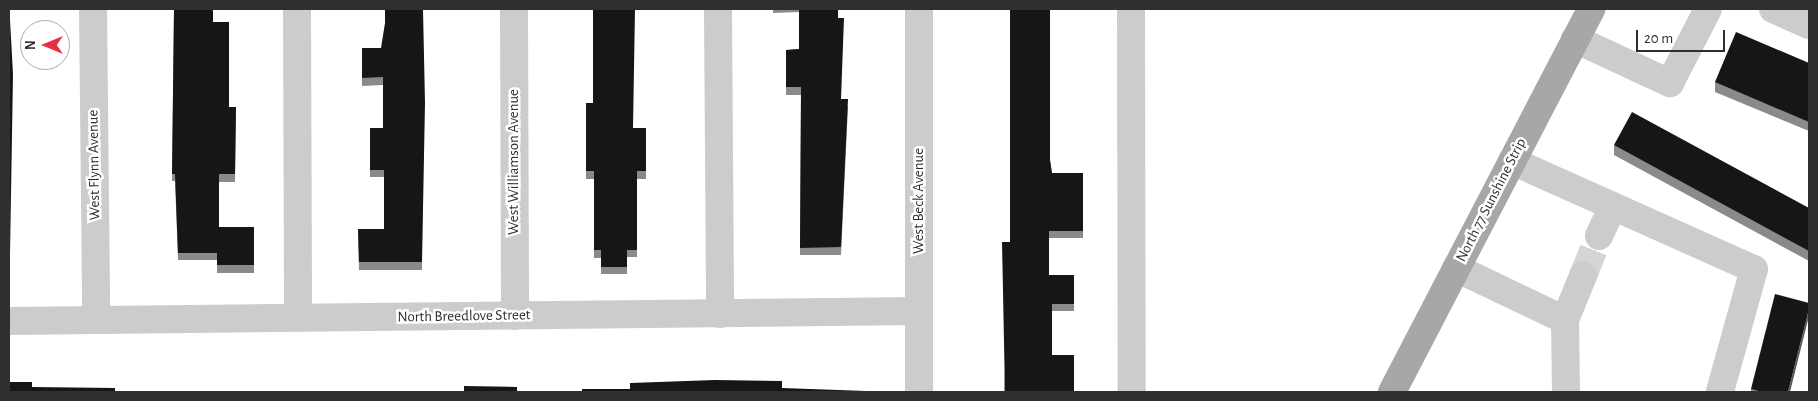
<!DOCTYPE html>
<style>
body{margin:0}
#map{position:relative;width:1818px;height:401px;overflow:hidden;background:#fff;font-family:"Alegreya Sans",sans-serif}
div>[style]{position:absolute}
.minor-tunnel>*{height:28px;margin-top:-14px;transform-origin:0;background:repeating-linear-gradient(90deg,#d5d5d5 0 28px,transparent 0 42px)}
.minor>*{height:28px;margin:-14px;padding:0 14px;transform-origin:14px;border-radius:14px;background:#ccc}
.major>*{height:28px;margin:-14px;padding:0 14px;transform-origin:14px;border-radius:14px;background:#a7a7a7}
.wall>*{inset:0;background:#8a8a8a}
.shaded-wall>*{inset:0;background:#5c5c5c}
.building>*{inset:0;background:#161616}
span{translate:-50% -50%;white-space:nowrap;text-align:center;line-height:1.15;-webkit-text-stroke:5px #fff;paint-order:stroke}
.street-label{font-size:15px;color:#2f2f2f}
.frame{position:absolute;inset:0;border:10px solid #2f2f2f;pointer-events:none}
.north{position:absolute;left:20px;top:20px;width:50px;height:50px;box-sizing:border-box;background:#fff;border:1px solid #acacac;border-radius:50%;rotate:270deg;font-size:14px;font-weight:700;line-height:20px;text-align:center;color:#2f2f2f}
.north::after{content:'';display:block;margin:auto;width:18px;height:22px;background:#e83045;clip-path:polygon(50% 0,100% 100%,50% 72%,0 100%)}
.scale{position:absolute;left:1636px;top:30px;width:89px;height:22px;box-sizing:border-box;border:2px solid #2f2f2f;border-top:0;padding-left:6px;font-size:15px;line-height:18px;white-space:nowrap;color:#2f2f2f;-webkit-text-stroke:4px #fff;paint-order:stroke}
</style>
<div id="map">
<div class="minor-tunnel">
<div style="left:1583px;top:276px;width:43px;rotate:-68.2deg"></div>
</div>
<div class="minor">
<div style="left:93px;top:9px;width:311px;rotate:89.4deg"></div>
<div style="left:297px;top:9px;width:309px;rotate:89.8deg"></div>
<div style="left:514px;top:9px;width:307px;rotate:89.8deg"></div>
<div style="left:718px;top:9px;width:305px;rotate:89.6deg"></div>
<div style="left:1131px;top:9px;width:383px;rotate:89.9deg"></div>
<div style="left:1773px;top:9px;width:39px;rotate:24deg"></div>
<div style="left:1575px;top:39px;width:105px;rotate:24.9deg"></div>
<div style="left:1670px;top:83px;width:83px;rotate:-62.8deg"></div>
<div style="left:1512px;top:161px;width:265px;rotate:24.1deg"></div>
<div style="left:1754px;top:269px;width:128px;rotate:105.5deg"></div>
<div style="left:1599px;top:236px;width:33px;rotate:-65deg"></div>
<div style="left:1456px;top:268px;width:121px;rotate:25.5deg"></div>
<div style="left:1565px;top:320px;width:72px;rotate:89.2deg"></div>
<div style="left:1565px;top:320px;width:48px;rotate:-67.8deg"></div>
<div style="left:9px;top:321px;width:910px;rotate:-0.63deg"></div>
<div style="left:919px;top:392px;width:383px;rotate:-90deg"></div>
</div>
<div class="major">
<div style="left:1392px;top:392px;width:432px;rotate:-62.5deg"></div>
</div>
<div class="wall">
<div style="clip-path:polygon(174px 9px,213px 22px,229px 107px,236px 107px,235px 182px,219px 182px,219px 227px,254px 227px,254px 273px,217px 273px,217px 260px,178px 260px,175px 181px,172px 181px)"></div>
<div style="clip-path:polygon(423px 9px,422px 270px,359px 270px,358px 229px,384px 229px,384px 177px,370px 177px,370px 128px,383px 128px,383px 85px,362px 86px,362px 48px,381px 48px)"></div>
<div style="clip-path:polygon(773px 9px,838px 9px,841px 99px,848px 107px,841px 255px,800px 255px,801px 95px,786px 95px,786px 50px,799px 49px,799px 12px,773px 13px)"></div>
<div style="clip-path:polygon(9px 20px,10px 20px,10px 262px,9px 262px)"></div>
<div style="clip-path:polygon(1809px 63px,1809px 131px,1715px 92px,1715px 82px)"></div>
<div style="clip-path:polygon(586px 103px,633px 128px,646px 128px,646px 179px,637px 179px,637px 257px,627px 257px,627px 274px,601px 274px,601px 258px,594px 258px,594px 179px,586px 179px)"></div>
<div style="clip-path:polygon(1614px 145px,1809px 208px,1809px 261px,1614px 155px)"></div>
<div style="clip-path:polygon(1050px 161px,1052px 173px,1083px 173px,1083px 238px,1049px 238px,1049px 275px,1074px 275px,1074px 311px,1052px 311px,1004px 392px,1010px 242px)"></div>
<div style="clip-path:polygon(1751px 389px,1790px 392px,1751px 392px)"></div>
</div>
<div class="shaded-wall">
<div style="clip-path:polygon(1809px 309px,1809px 316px,1790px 392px,1788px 392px)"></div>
</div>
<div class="building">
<div style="clip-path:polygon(174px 9px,213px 9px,213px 22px,229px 22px,229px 107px,236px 107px,235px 174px,219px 174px,219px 227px,254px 227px,254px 265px,217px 265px,217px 253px,178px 253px,175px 174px,172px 174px)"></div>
<div style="clip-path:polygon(385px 9px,423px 9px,425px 103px,422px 262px,359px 262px,358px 229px,384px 229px,384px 170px,370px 170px,370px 128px,383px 128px,383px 77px,362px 78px,362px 48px,381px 48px,385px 23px)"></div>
<div style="clip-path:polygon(593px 9px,635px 9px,633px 128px,646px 128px,646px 171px,637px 171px,637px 250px,627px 250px,627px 267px,601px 267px,601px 250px,594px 250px,594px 171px,586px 171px,586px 103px,593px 103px)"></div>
<div style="clip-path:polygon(799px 9px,838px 9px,838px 18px,844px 18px,841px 99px,848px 99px,841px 247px,800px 248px,801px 87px,786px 87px,786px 50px,799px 49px)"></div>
<div style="clip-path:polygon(1010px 9px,1050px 9px,1050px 160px,1052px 173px,1083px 173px,1083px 231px,1049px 231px,1049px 275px,1074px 275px,1074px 304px,1052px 304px,1052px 355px,1074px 355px,1074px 392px,1005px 392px,1002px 242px,1010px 242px)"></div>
<div style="clip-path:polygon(9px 20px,10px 20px,13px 74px,10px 254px,9px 254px)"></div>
<div style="clip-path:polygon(1736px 32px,1809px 63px,1809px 122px,1715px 82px)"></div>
<div style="clip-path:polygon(1632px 112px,1809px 208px,1809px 251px,1614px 145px)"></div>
<div style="clip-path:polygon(1775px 294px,1809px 303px,1809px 309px,1788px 392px,1763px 392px,1751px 389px)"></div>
<div style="clip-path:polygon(715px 380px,782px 381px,782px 388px,866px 391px,866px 392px,582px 392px,582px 389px,630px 389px,630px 383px)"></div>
<div style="clip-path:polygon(9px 382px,32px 382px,32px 387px,115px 388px,115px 392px,9px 392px)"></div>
<div style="clip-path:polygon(464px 386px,517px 387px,517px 392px,464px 392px)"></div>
</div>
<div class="street-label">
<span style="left:514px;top:162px;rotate:-90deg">West Williamson Avenue</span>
<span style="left:94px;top:165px;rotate:-91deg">West Flynn Avenue</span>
<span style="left:1491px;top:200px;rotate:-63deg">North 77 Sunshine Strip</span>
<span style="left:919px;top:201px;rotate:-90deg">West Beck Avenue</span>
<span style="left:464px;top:316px;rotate:-1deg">North Breedlove Street</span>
</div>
<div class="frame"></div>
<div class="north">N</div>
<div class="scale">20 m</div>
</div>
